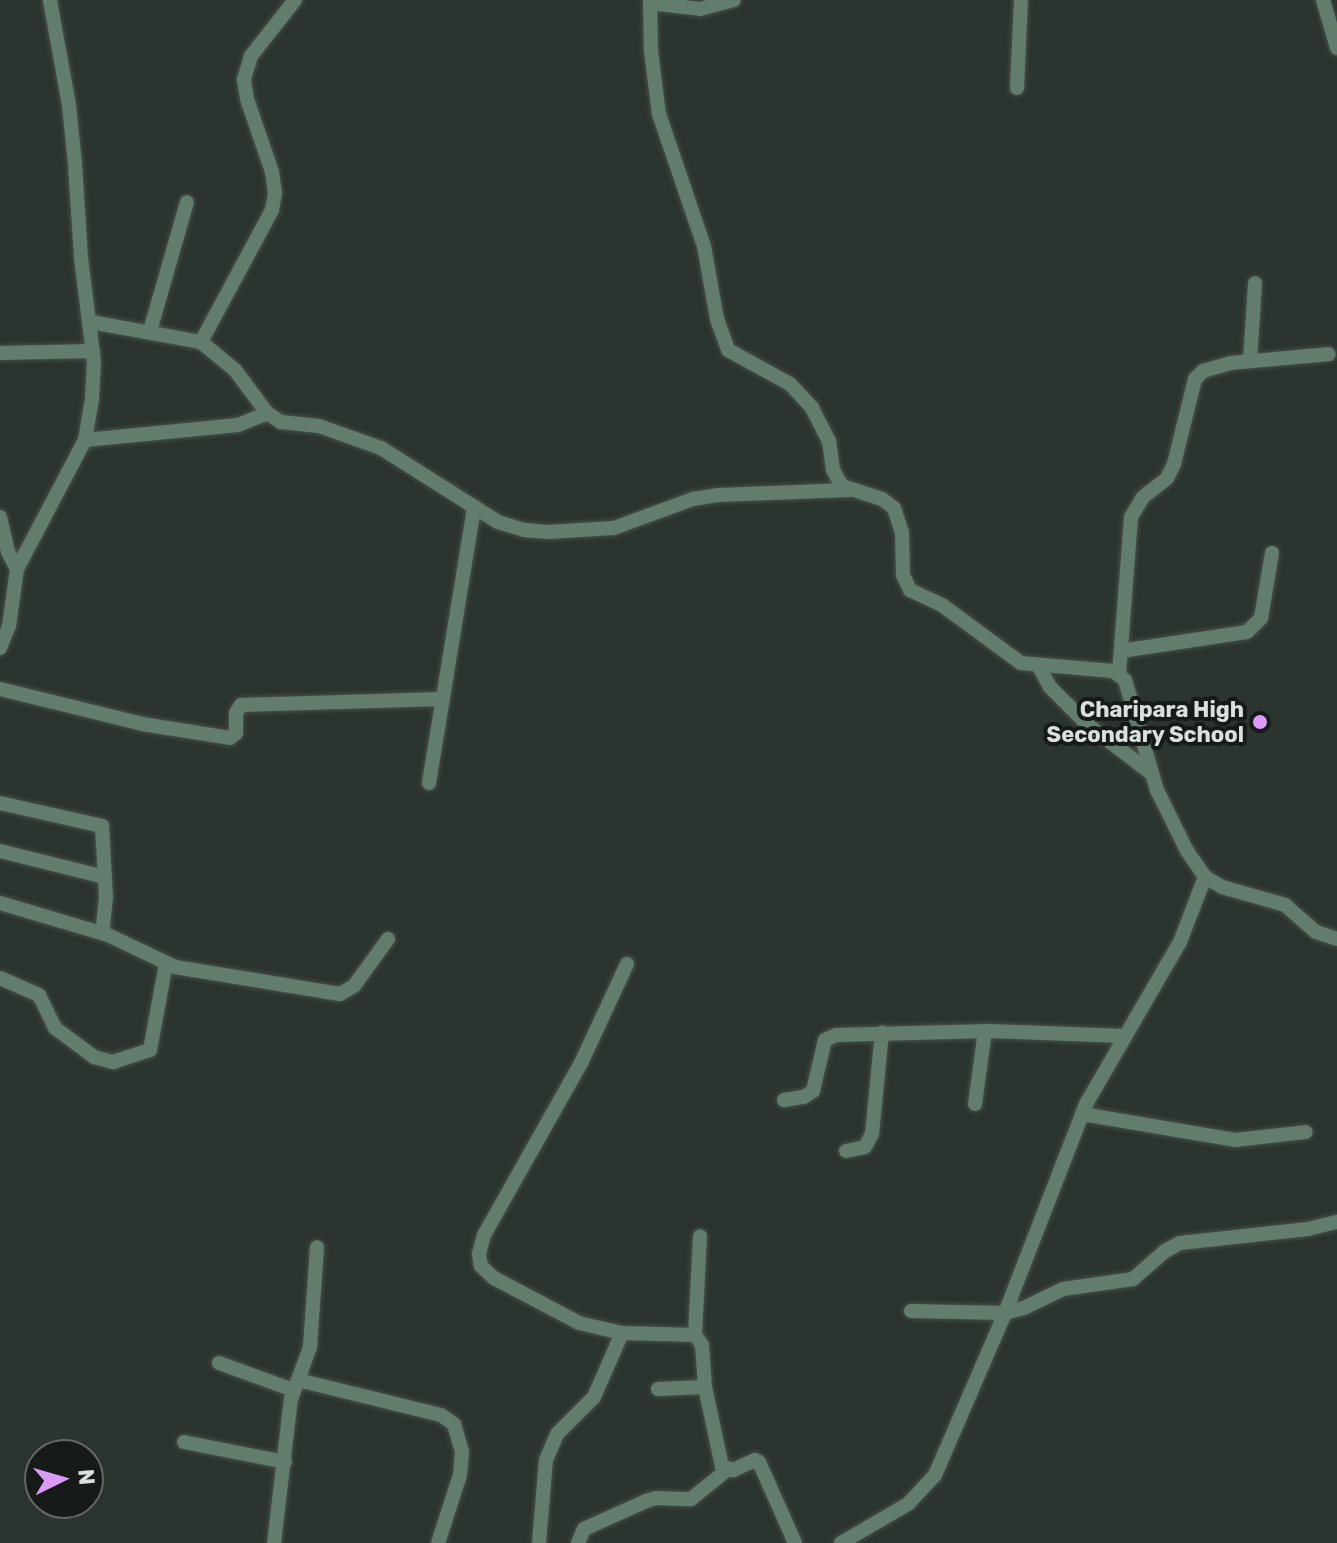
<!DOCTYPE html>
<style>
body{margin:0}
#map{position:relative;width:1337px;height:1543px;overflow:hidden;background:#2b342e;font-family:Rubik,sans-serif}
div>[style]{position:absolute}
.roads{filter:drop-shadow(0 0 2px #47504a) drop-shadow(0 0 2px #47504a)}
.minor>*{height:14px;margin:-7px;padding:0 7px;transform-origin:7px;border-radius:7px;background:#627d6d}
.dots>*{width:22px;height:22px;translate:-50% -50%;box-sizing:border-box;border:4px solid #161a18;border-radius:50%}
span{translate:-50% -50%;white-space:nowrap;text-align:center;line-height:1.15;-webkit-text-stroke:8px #161a18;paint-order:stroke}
.poi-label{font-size:22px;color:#dae0dc;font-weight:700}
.right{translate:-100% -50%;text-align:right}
.north{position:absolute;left:24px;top:1439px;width:80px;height:80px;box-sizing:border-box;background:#161a18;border:2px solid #646966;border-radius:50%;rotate:85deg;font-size:22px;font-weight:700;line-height:32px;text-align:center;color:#dae0dc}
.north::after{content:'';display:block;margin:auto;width:28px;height:36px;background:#da9af6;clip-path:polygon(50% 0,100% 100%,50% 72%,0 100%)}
</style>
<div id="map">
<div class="roads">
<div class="minor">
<div style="left:650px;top:0;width:51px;rotate:88.9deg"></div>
<div style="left:651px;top:51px;width:64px;rotate:82.8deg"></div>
<div style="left:659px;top:114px;width:139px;rotate:71.2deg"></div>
<div style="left:704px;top:246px;width:74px;rotate:79.9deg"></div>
<div style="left:717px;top:319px;width:33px;rotate:70deg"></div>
<div style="left:728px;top:350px;width:71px;rotate:28.7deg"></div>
<div style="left:790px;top:384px;width:33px;rotate:47deg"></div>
<div style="left:812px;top:408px;width:37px;rotate:63deg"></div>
<div style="left:829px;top:441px;width:29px;rotate:82deg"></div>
<div style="left:833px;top:470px;width:18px;rotate:61deg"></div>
<div style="left:842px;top:486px;width:42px;rotate:18deg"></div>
<div style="left:882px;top:499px;width:15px;rotate:37deg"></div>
<div style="left:894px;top:508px;width:26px;rotate:72deg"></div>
<div style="left:902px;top:533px;width:42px;rotate:88.6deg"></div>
<div style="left:903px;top:575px;width:17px;rotate:65deg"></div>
<div style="left:910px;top:590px;width:35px;rotate:25deg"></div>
<div style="left:942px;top:605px;width:98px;rotate:36.3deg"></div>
<div style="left:1021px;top:663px;width:92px;rotate:5deg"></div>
<div style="left:1113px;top:671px;width:15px;rotate:37deg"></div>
<div style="left:1125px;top:680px;width:115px;rotate:73.8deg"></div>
<div style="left:1157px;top:790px;width:68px;rotate:63.8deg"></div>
<div style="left:1187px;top:851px;width:32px;rotate:55deg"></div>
<div style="left:1205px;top:877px;width:20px;rotate:30deg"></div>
<div style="left:1222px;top:887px;width:66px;rotate:15.9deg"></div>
<div style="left:1285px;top:905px;width:41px;rotate:41.1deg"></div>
<div style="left:1316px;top:932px;width:22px;rotate:18deg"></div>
<div style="left:1323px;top:0;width:50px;rotate:73.7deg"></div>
<div style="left:650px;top:3px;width:50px;rotate:6.8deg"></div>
<div style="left:700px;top:9px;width:35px;rotate:-15deg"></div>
<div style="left:1017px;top:88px;width:88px;rotate:-87.4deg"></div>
<div style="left:91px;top:322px;width:112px;rotate:10.3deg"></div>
<div style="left:201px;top:342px;width:44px;rotate:39.5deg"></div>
<div style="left:235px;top:370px;width:54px;rotate:53.3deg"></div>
<div style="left:267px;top:413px;width:17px;rotate:33deg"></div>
<div style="left:281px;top:422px;width:38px;rotate:6deg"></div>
<div style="left:319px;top:426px;width:66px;rotate:19.5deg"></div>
<div style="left:381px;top:448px;width:138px;rotate:32.3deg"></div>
<div style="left:498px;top:522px;width:27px;rotate:17deg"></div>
<div style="left:524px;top:530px;width:24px;rotate:5deg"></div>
<div style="left:548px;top:532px;width:66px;rotate:-3.5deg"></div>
<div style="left:614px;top:528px;width:84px;rotate:-20.2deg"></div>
<div style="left:693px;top:499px;width:26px;rotate:-9deg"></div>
<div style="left:719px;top:495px;width:130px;rotate:-2.2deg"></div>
<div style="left:150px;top:331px;width:134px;rotate:-74deg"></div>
<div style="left:201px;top:342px;width:150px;rotate:-61.7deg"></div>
<div style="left:272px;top:210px;width:17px;rotate:-80deg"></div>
<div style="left:275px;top:193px;width:21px;rotate:-98deg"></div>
<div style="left:272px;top:172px;width:77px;rotate:-108.9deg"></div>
<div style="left:247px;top:99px;width:20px;rotate:-99deg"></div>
<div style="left:244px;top:79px;width:24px;rotate:-73deg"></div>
<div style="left:251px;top:56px;width:71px;rotate:-51.8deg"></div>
<div style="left:0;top:353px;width:93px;rotate:-1.2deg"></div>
<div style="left:1250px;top:361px;width:78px;rotate:-86.3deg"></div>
<div style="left:85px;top:440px;width:154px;rotate:-5.6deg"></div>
<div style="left:238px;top:425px;width:31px;rotate:-22deg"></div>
<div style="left:0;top:517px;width:36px;rotate:77deg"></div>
<div style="left:8px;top:552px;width:19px;rotate:62deg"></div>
<div style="left:0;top:648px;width:24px;rotate:-68deg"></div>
<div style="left:9px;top:626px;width:58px;rotate:-82deg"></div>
<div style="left:17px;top:569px;width:146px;rotate:-62.2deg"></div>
<div style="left:85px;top:440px;width:42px;rotate:-80.3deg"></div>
<div style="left:92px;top:399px;width:37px;rotate:-87deg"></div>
<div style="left:94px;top:362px;width:106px;rotate:-97.1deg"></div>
<div style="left:81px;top:257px;width:93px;rotate:-93.7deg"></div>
<div style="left:75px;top:164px;width:59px;rotate:-95.8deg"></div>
<div style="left:69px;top:105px;width:107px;rotate:-100.3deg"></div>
<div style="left:1121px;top:651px;width:127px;rotate:-8.6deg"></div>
<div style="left:1247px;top:632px;width:20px;rotate:-45deg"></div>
<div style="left:1261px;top:618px;width:66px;rotate:-80.4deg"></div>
<div style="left:1039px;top:667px;width:23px;rotate:61deg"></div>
<div style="left:1050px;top:687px;width:54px;rotate:45deg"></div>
<div style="left:1088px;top:725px;width:79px;rotate:37.3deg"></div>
<div style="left:1119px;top:674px;width:157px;rotate:-85.6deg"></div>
<div style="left:1131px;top:517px;width:23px;rotate:-59deg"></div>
<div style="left:1143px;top:497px;width:31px;rotate:-38deg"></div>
<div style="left:1167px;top:478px;width:16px;rotate:-63deg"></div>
<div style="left:1174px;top:464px;width:88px;rotate:-76.1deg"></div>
<div style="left:1195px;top:379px;width:11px;rotate:-45deg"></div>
<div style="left:1203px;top:371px;width:29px;rotate:-16deg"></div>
<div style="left:1231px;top:363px;width:98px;rotate:-5.2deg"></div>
<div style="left:0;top:689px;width:146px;rotate:13.8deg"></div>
<div style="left:142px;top:724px;width:89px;rotate:9deg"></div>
<div style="left:230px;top:738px;width:8px;rotate:-40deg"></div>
<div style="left:236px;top:733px;width:20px;rotate:-90deg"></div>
<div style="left:236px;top:713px;width:9px;rotate:-58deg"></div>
<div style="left:241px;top:705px;width:201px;rotate:-1.7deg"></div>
<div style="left:429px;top:783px;width:280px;rotate:-80.7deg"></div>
<div style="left:0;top:803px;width:105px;rotate:12.7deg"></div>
<div style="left:102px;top:826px;width:71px;rotate:86.8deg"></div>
<div style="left:106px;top:897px;width:36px;rotate:96deg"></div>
<div style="left:0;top:851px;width:108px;rotate:13.9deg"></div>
<div style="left:0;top:903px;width:113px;rotate:16.5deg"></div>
<div style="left:108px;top:935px;width:74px;rotate:25.5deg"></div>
<div style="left:175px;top:967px;width:167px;rotate:9.3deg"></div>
<div style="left:340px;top:994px;width:16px;rotate:-30deg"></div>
<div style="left:354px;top:986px;width:58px;rotate:-54.1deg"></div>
<div style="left:627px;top:964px;width:109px;rotate:114.9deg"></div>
<div style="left:581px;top:1063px;width:197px;rotate:119.4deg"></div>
<div style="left:484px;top:1235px;width:20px;rotate:105deg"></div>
<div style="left:479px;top:1254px;width:12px;rotate:81deg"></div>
<div style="left:481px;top:1266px;width:18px;rotate:43deg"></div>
<div style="left:494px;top:1278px;width:96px;rotate:27.9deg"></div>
<div style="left:579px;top:1323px;width:44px;rotate:13.1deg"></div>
<div style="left:622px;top:1333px;width:73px;rotate:1.6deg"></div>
<div style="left:695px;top:1335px;width:12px;rotate:55deg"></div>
<div style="left:702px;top:1345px;width:42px;rotate:85.9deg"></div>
<div style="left:705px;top:1387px;width:81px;rotate:77.9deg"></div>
<div style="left:722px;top:1466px;width:12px;rotate:20deg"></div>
<div style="left:733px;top:1470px;width:24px;rotate:-24deg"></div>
<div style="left:755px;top:1460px;width:4px;rotate:27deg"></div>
<div style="left:759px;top:1462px;width:89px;rotate:66deg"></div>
<div style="left:0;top:978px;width:43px;rotate:23.6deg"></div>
<div style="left:39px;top:995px;width:37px;rotate:64deg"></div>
<div style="left:55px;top:1028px;width:49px;rotate:36.6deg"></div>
<div style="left:94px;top:1057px;width:20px;rotate:15deg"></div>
<div style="left:113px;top:1062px;width:39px;rotate:-18deg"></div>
<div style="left:150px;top:1050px;width:87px;rotate:-79.5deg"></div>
<div style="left:784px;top:1100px;width:20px;rotate:-9deg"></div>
<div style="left:804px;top:1097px;width:11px;rotate:-34deg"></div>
<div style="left:813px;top:1091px;width:52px;rotate:-76.8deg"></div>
<div style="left:825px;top:1040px;width:12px;rotate:-24deg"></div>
<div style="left:836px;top:1035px;width:153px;rotate:-1.5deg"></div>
<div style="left:989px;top:1031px;width:136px;rotate:2.1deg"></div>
<div style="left:975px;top:1104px;width:74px;rotate:-82.2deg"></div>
<div style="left:1082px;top:1114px;width:155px;rotate:9.6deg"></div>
<div style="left:1235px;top:1140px;width:71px;rotate:-6.4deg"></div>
<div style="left:846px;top:1151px;width:19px;rotate:-12deg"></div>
<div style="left:865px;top:1147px;width:15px;rotate:-62deg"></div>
<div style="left:872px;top:1134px;width:102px;rotate:-84.4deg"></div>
<div style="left:911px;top:1311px;width:94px;rotate:1.2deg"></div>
<div style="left:1005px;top:1313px;width:20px;rotate:-15deg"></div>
<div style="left:1024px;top:1308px;width:43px;rotate:-26deg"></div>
<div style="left:1063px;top:1289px;width:71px;rotate:-8.1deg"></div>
<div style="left:1133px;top:1279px;width:43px;rotate:-41.2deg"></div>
<div style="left:1165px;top:1251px;width:17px;rotate:-28deg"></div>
<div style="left:1180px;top:1243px;width:129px;rotate:-6.2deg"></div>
<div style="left:1308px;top:1229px;width:30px;rotate:-14deg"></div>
<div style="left:695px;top:1335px;width:99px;rotate:-87.1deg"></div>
<div style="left:219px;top:1363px;width:79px;rotate:20deg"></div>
<div style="left:298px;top:1380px;width:147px;rotate:13.8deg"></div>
<div style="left:441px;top:1415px;width:16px;rotate:35deg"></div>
<div style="left:454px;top:1424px;width:29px;rotate:74deg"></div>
<div style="left:462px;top:1452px;width:23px;rotate:95deg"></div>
<div style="left:460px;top:1475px;width:71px;rotate:107.9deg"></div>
<div style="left:658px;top:1389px;width:47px;rotate:-2.4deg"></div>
<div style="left:184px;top:1442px;width:103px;rotate:11.2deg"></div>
<div style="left:274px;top:1543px;width:145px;rotate:-83.3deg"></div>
<div style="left:291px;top:1399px;width:55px;rotate:-69.9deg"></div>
<div style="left:310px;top:1347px;width:100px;rotate:-86deg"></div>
<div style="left:539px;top:1543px;width:83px;rotate:-85.2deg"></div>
<div style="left:546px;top:1460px;width:28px;rotate:-67deg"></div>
<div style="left:557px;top:1434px;width:52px;rotate:-45deg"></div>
<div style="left:594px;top:1397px;width:70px;rotate:-66.4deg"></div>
<div style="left:578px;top:1543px;width:15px;rotate:-67deg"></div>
<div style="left:584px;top:1529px;width:68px;rotate:-24.3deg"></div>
<div style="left:646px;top:1501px;width:10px;rotate:-17deg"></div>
<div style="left:656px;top:1498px;width:35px;rotate:2deg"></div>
<div style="left:691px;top:1499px;width:46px;rotate:-38.9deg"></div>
<div style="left:841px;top:1543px;width:78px;rotate:-30.2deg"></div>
<div style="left:908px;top:1504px;width:40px;rotate:-47deg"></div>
<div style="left:935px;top:1475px;width:176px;rotate:-66.6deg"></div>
<div style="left:1005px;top:1313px;width:224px;rotate:-68.8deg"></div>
<div style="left:1086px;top:1104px;width:187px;rotate:-59.9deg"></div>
<div style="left:1180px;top:942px;width:70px;rotate:-69deg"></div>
</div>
</div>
<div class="dots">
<div style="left:1260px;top:722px;background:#da9af6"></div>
</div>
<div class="poi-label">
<span class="right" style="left:1244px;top:722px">Charipara High<br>Secondary School</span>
</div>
<div class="north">N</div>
</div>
